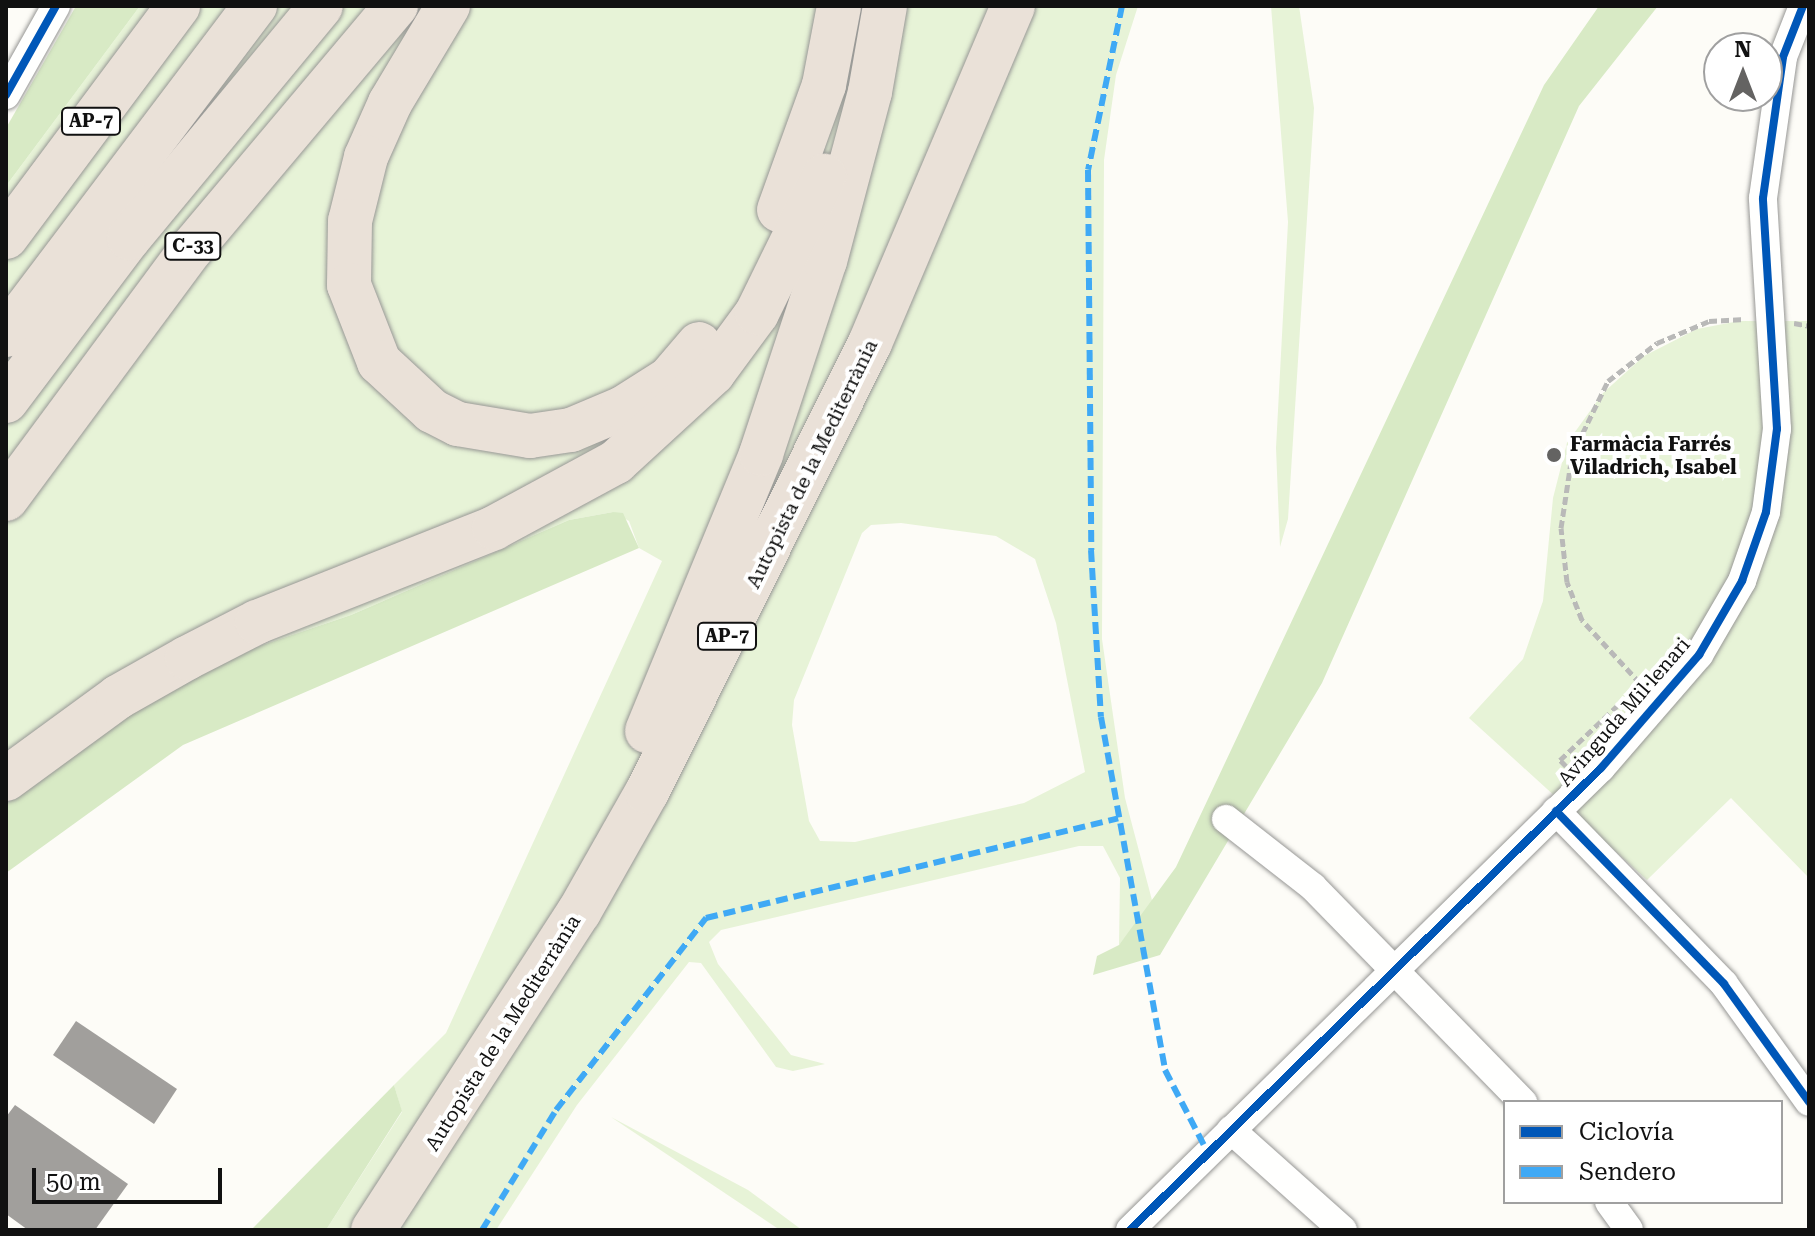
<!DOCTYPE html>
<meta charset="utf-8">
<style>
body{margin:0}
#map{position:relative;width:1815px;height:1236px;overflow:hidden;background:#fdfcf7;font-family:"Roboto Serif",serif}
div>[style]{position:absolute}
.green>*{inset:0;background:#e7f3d7}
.forest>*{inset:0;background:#d8eac5}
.building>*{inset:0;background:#a19f9c}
.path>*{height:5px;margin-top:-2.5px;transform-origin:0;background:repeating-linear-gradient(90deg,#b9b9b8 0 8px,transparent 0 12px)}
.roads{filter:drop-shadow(0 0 2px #979795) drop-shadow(0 0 2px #979795)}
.street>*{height:28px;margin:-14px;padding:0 14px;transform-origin:14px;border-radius:14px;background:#fffffe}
.highway>*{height:44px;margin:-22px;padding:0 22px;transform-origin:22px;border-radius:22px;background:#eae1d8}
.quiet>*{height:6px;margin-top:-3px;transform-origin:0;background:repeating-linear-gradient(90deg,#3fa9f5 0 12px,transparent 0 18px)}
.cycleway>*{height:8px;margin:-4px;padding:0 4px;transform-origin:4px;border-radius:4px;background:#0057b8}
.dots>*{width:22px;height:22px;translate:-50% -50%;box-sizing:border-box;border:4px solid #fff;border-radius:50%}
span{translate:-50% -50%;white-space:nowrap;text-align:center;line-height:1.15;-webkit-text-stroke:8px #fff;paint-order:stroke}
.shield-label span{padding:2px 6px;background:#fff;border:2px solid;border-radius:6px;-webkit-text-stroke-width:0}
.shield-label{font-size:18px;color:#111;font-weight:700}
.poi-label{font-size:20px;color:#111;font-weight:700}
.left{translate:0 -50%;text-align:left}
.street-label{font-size:20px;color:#111}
.frame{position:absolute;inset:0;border:8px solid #111;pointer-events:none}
.legend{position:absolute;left:1503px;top:1100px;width:280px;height:104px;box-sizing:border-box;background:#fff;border:2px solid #a0a0a0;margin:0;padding:10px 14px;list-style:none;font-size:24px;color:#111}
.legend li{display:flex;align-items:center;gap:16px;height:40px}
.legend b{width:40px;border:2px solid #a0a0a0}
.north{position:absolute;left:1703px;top:32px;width:80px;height:80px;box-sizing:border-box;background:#fff;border:2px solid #a0a0a0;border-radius:50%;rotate:0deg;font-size:22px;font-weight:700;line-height:32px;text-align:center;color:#111}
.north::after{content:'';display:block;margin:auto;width:28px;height:36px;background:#646362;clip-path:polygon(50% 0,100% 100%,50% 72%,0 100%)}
.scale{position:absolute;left:32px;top:1168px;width:190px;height:36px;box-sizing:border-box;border:4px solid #111;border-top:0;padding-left:10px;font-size:24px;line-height:28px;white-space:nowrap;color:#111;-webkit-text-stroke:6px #fff;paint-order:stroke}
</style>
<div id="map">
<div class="green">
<div style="clip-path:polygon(evenodd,140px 6px,1138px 6px,1116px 75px,1104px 160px,1102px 639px,1125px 798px,1153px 904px,1119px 945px,1120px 878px,1103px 846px,1079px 846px,721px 930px,709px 942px,718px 964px,791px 1055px,825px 1064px,793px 1071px,776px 1067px,701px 963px,689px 962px,577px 1105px,496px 1230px,326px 1230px,402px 1112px,394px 1085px,446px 1033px,662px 561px,639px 548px,629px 521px,613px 512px,569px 520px,351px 615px,194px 668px,6px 804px,6px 186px,140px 6px,901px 523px,996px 536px,1035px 559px,1056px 623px,1085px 772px,1024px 803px,855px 842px,820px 841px,809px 821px,792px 725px,794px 700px,862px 533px,871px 525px,901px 523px)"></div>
<div style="clip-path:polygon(1271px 6px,1299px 6px,1314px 108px,1288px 519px,1280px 547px,1276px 448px,1288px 222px)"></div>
<div style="clip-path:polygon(1739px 321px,1809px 321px,1809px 878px,1731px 798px,1647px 880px,1469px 718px,1523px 659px,1543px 601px,1553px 498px,1567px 443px,1603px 393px,1644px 356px,1697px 329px)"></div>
<div style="clip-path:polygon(611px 1117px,748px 1190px,802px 1230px,780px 1230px)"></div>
</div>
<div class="forest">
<div style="clip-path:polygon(76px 6px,140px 6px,6px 186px,6px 128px)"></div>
<div style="clip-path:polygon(1599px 6px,1658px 6px,1579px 106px,1322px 683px,1160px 955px,1093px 975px,1097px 956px,1119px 945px,1176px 867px,1544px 85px)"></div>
<div style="clip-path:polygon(613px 512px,623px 513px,639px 548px,183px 745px,6px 873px,6px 804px,194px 668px,351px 615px,569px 520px)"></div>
<div style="clip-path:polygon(394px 1085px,402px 1111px,326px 1230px,251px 1230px)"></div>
</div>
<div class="building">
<div style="clip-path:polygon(76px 1021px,177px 1089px,154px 1124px,53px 1055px)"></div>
<div style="clip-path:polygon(15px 1105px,128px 1184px,95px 1230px,28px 1230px,6px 1214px,6px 1117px)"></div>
</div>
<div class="path">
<div style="left:1794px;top:323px;width:15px;rotate:11deg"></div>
<div style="left:1640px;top:683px;width:86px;rotate:-132.6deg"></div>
<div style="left:1582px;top:620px;width:41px;rotate:-111.5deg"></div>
<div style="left:1567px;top:582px;width:54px;rotate:-96.3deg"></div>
<div style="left:1561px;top:528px;width:74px;rotate:-81.4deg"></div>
<div style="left:1572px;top:455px;width:82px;rotate:-64.1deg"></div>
<div style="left:1608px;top:381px;width:62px;rotate:-37.8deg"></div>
<div style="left:1657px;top:343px;width:56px;rotate:-22.9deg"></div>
<div style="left:1709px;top:321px;width:36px;rotate:-3deg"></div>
<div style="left:1566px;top:766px;width:8px;rotate:-135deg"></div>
<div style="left:1560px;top:760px;width:81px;rotate:-43.5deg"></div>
</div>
<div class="roads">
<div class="street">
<div style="left:6px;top:95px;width:102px;rotate:-60.7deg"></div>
<div style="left:1556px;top:811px;width:241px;rotate:45.8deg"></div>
<div style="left:1724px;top:984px;width:145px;rotate:54.2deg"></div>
<div style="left:1226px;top:819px;width:110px;rotate:38deg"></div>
<div style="left:1313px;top:887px;width:301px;rotate:45.7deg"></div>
<div style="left:1231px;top:1130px;width:150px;rotate:41.8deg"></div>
<div style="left:1609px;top:1202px;width:34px;rotate:54deg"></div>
<div style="left:1130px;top:1230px;width:660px;rotate:-44.45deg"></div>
<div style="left:1601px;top:768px;width:150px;rotate:-49.1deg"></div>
<div style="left:1699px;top:655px;width:86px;rotate:-59.8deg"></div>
<div style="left:1742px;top:581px;width:73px;rotate:-70.8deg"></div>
<div style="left:1766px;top:512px;width:84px;rotate:-82.5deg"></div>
<div style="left:1777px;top:429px;width:231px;rotate:-93.5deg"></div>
<div style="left:1763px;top:198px;width:142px;rotate:-81.9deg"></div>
<div style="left:1783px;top:57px;width:55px;rotate:-68.6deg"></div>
</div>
<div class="highway">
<div style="left:448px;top:6px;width:113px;rotate:120.9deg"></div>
<div style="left:390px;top:103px;width:59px;rotate:114deg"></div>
<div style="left:366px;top:157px;width:66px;rotate:104deg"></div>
<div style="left:350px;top:221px;width:64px;rotate:90.9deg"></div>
<div style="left:349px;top:285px;width:83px;rotate:68.7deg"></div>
<div style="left:379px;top:362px;width:72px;rotate:42.8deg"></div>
<div style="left:432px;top:411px;width:29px;rotate:27deg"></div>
<div style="left:458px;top:424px;width:73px;rotate:9.5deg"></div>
<div style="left:530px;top:436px;width:41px;rotate:-8.3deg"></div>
<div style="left:571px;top:430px;width:56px;rotate:-22.9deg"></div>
<div style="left:623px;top:408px;width:54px;rotate:-32.2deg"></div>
<div style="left:669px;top:379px;width:46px;rotate:-49.4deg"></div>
<div style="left:779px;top:210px;width:133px;rotate:-70.2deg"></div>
<div style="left:824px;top:85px;width:80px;rotate:-79.2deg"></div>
<div style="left:6px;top:237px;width:288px;rotate:-53.3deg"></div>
<div style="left:6px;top:335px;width:413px;rotate:-52.9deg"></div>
<div style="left:6px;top:401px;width:204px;rotate:-53deg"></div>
<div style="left:129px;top:238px;width:301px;rotate:-50.4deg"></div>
<div style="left:6px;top:499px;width:312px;rotate:-53.5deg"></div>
<div style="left:192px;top:248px;width:317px;rotate:-49.9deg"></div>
<div style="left:647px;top:731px;width:300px;rotate:-67.6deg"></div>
<div style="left:761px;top:454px;width:203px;rotate:-71.7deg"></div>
<div style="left:825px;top:261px;width:175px;rotate:-75.1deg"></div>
<div style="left:870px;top:92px;width:87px;rotate:-80.1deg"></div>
<div style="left:6px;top:779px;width:139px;rotate:-36.2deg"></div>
<div style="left:118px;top:697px;width:79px;rotate:-29.5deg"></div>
<div style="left:187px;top:658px;width:79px;rotate:-27.2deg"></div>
<div style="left:257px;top:622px;width:255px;rotate:-21.6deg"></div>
<div style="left:494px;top:528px;width:139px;rotate:-28.4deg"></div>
<div style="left:616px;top:462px;width:132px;rotate:-42.5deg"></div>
<div style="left:713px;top:373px;width:74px;rotate:-53.7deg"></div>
<div style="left:757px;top:313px;width:153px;rotate:-63.9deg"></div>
<div style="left:373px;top:1230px;width:379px;rotate:-57.1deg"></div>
<div style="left:579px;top:912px;width:138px;rotate:-60.5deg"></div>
<div style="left:647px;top:792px;width:501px;rotate:-63.59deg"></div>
<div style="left:870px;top:343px;width:366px;rotate:-67deg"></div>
</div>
</div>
<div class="quiet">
<div style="left:1122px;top:6px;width:167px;rotate:101.7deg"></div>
<div style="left:1088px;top:170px;width:380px;rotate:89.5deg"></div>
<div style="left:1091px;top:550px;width:167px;rotate:86.6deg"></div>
<div style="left:1101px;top:717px;width:359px;rotate:79.7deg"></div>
<div style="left:1165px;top:1070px;width:93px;rotate:62.6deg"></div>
<div style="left:482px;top:1230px;width:141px;rotate:-58.3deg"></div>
<div style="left:556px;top:1110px;width:244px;rotate:-52deg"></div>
<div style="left:706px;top:918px;width:424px;rotate:-13.6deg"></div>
</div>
<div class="cycleway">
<div style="left:6px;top:95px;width:102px;rotate:-60.7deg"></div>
<div style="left:1556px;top:811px;width:241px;rotate:45.8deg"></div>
<div style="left:1724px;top:984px;width:145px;rotate:54.2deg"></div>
<div style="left:1130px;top:1230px;width:660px;rotate:-44.45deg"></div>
<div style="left:1601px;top:768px;width:150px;rotate:-49.1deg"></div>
<div style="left:1699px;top:655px;width:86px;rotate:-59.8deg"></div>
<div style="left:1742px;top:581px;width:73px;rotate:-70.8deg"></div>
<div style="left:1766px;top:512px;width:84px;rotate:-82.5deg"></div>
<div style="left:1777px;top:429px;width:231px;rotate:-93.5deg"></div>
<div style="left:1763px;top:198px;width:142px;rotate:-81.9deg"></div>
<div style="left:1783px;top:57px;width:55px;rotate:-68.6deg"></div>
</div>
<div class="dots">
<div style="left:1554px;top:455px;background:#646362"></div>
</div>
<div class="shield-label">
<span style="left:91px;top:121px">AP-7</span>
<span style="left:193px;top:246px">C-33</span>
<span style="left:727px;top:636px">AP-7</span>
</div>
<div class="poi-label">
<span class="left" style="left:1570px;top:456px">Farmàcia Farrés<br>Viladrich, Isabel</span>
</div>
<div class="street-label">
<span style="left:812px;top:464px;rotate:-64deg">Autopista de la Mediterrània</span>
<span style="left:1624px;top:712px;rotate:-49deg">Avinguda Mil·lenari</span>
<span style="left:503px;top:1033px;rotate:-58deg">Autopista de la Mediterrània</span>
</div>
<div class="frame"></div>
<ul class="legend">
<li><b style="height:10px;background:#0057b8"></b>Ciclovía</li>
<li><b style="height:10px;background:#3fa9f5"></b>Sendero</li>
</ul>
<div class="north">N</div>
<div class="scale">50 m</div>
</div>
